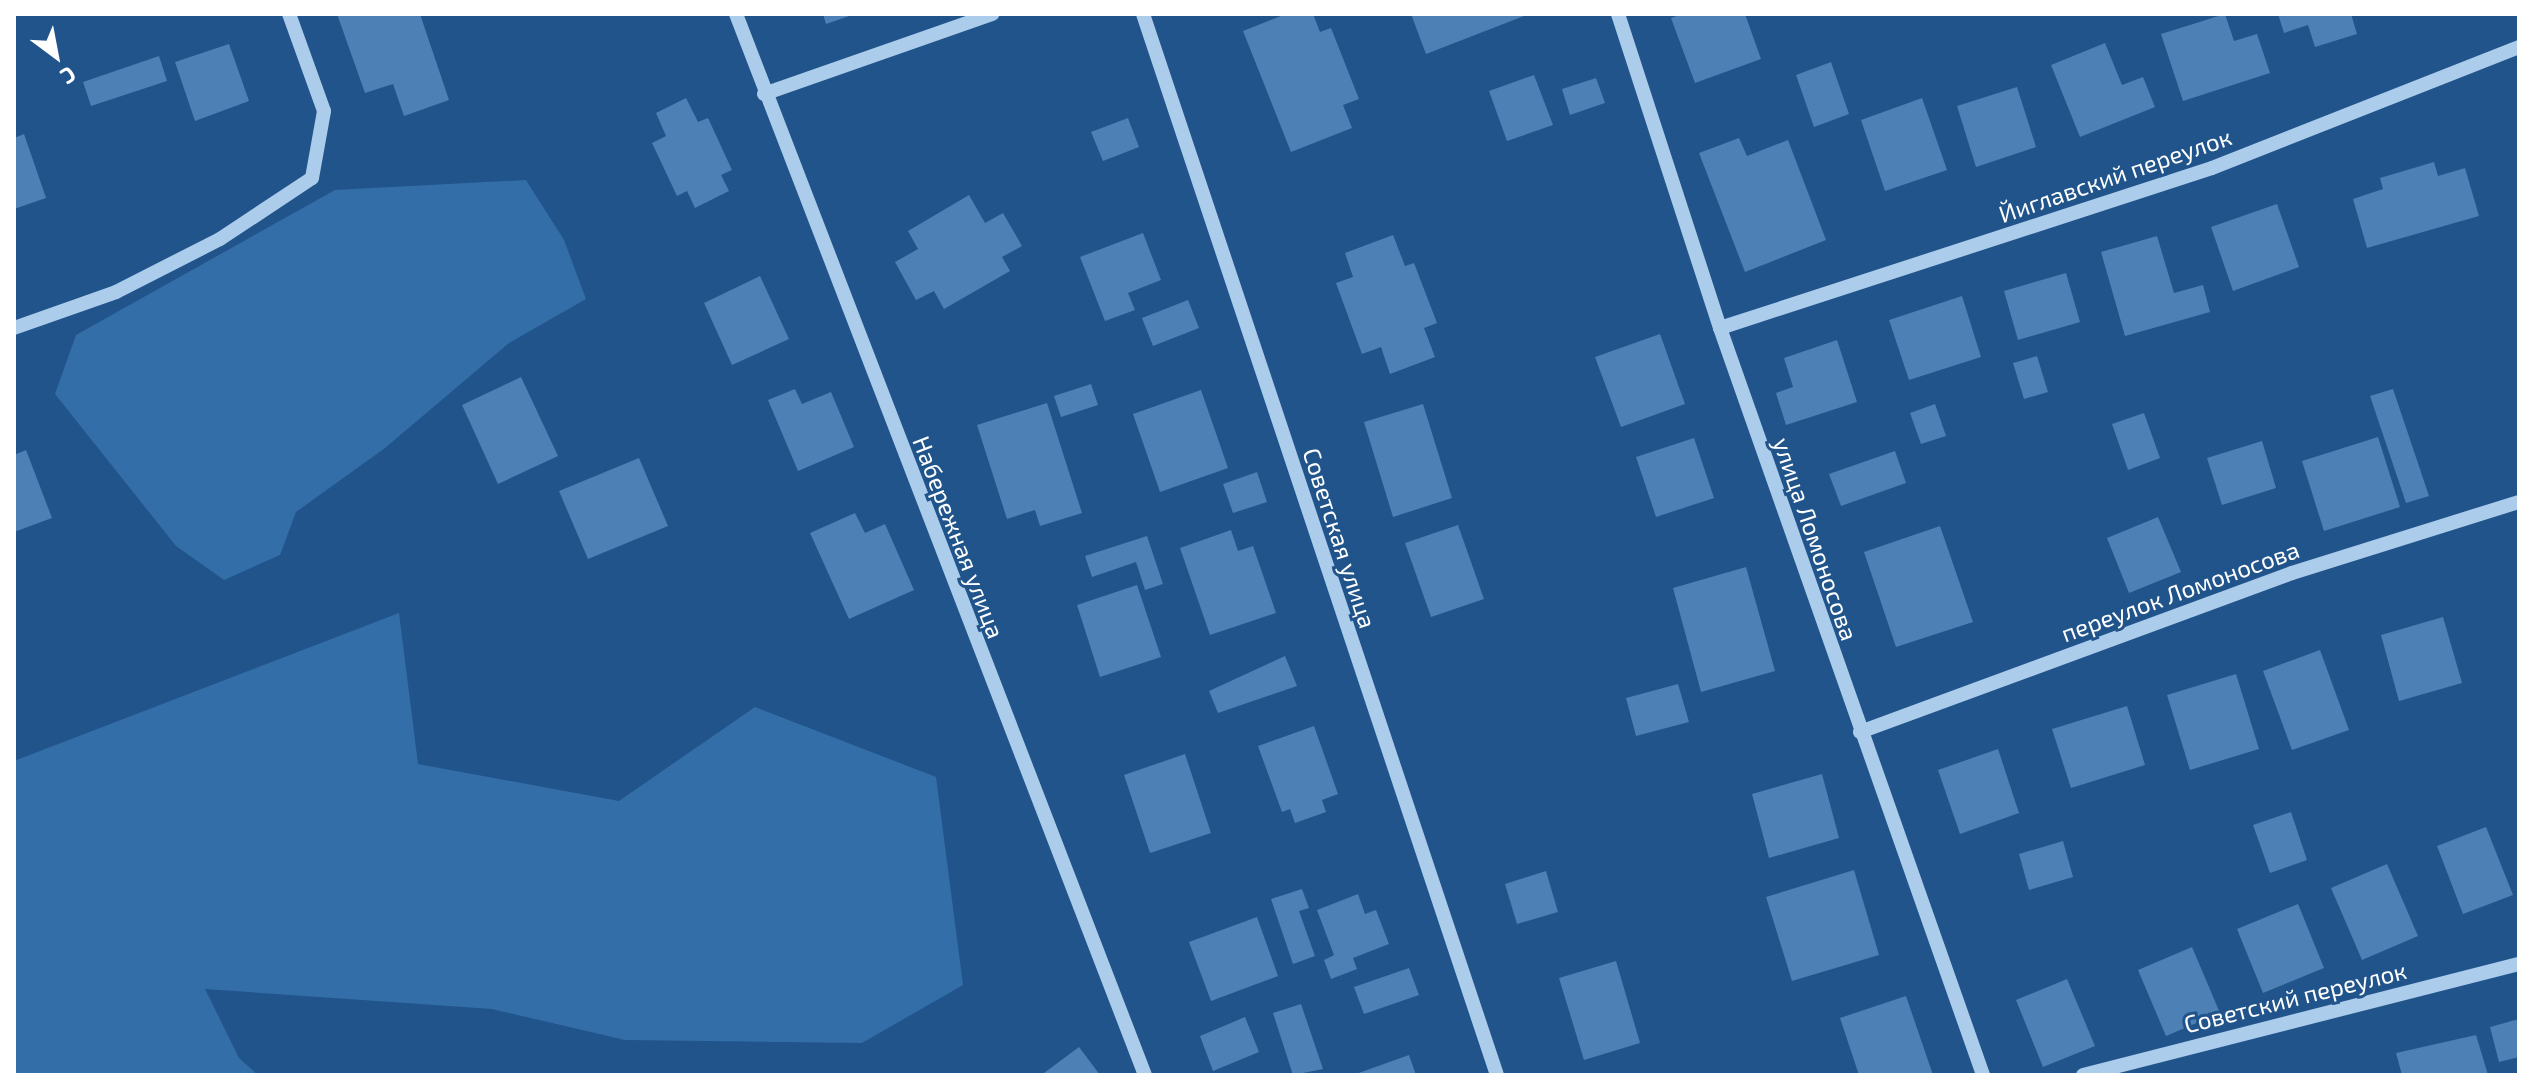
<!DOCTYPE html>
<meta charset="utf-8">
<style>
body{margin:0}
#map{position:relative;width:2533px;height:1089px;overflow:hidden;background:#20548b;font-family:"Exo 2",sans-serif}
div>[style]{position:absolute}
.green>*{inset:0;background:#346ea8}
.building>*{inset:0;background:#4d80b4}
.minor>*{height:14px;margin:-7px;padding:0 7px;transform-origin:7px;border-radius:7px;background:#accceb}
span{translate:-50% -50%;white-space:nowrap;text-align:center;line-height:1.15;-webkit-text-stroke:6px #20548b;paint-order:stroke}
.street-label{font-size:24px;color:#fff}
.frame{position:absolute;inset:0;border:16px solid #fff;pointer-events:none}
.north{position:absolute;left:16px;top:16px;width:80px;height:80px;-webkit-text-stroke:6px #20548b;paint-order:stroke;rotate:148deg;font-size:22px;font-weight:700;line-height:32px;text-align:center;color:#fff}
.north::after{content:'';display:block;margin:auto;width:28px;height:36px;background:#fff;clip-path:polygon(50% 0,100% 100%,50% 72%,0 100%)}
</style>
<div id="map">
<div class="green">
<div style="clip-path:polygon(526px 180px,564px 240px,586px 299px,509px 343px,385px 448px,296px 512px,280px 555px,224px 580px,176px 546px,55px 394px,76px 335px,335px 190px)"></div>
<div style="clip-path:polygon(399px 613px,418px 764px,619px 801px,755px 707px,936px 777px,963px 985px,862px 1043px,625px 1040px,492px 1009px,205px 989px,239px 1058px,258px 1075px,14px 1075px,14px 761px)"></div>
</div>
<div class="building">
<div style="clip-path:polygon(337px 14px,420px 14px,449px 100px,404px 116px,393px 84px,365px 93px)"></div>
<div style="clip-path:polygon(823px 14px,855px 14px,826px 24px)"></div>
<div style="clip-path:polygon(1286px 14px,1313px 14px,1320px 32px,1331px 28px,1359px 99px,1343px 105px,1352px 128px,1291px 152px,1243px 31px)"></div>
<div style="clip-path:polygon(1411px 14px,1529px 14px,1426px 54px)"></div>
<div style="clip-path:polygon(1682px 14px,1745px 14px,1761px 59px,1695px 83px,1671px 18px)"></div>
<div style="clip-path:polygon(2225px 14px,2234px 41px,2257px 34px,2270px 73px,2183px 101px,2161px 34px)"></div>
<div style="clip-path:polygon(2278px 14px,2351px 14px,2357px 34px,2315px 47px,2308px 25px,2284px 33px)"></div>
<div style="clip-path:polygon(2105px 43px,2122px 85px,2143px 77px,2155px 107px,2080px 137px,2051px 65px)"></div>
<div style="clip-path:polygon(229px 44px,249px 101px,195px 121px,175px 62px)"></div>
<div style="clip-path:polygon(159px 56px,167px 81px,91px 106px,83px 82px)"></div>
<div style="clip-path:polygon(1831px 62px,1849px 114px,1814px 127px,1796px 75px)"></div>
<div style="clip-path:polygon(1534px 75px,1553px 125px,1507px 141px,1489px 91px)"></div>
<div style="clip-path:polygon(1596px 78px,1605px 103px,1570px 115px,1562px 89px)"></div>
<div style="clip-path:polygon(2017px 87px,2036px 147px,1976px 167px,1957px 106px)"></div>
<div style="clip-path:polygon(686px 98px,698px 122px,708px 118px,732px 170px,721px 175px,729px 191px,695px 208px,687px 191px,677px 196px,652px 143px,666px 136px,656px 113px)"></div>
<div style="clip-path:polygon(1922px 98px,1947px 170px,1885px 191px,1861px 120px)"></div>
<div style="clip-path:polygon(1128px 118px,1139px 147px,1103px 161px,1091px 132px)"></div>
<div style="clip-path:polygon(24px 134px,46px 198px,14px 209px,14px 138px)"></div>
<div style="clip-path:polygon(1739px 138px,1747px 156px,1788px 140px,1826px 240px,1745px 272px,1699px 153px)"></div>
<div style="clip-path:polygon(2434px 162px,2438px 176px,2465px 168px,2479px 216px,2367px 248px,2353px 199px,2383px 189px,2380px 178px)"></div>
<div style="clip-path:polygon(969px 195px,985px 223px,1003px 213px,1022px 246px,1002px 257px,1010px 271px,944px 309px,934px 291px,916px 300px,895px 262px,918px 249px,908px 231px)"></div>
<div style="clip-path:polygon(2277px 204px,2299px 267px,2233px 291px,2211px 227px)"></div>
<div style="clip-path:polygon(1143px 233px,1161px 280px,1128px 293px,1135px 310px,1105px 321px,1080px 257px)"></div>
<div style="clip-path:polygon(1393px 235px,1405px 266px,1414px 263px,1437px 323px,1424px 328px,1435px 357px,1390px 374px,1381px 347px,1362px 354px,1336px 283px,1353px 277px,1345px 253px)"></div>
<div style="clip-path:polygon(2157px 236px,2174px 293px,2203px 285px,2210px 312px,2125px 336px,2101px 252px)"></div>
<div style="clip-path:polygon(2066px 273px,2080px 322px,2018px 340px,2004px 291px)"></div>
<div style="clip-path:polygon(760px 276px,789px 339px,732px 365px,704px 303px)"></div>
<div style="clip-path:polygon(1962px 296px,1981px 357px,1909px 380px,1889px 320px)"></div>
<div style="clip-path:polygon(1188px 300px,1199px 328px,1153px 346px,1142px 318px)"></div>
<div style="clip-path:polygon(1660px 334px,1685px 404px,1621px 427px,1595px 357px)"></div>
<div style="clip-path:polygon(1837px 340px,1857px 402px,1786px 425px,1776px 393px,1793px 387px,1784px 358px)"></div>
<div style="clip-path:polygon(2037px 356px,2048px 392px,2024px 399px,2013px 363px)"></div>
<div style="clip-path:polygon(521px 377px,558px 456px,498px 484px,462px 405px)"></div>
<div style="clip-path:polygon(1091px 384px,1098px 405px,1061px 417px,1054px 396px)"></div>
<div style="clip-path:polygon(795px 389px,802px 404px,831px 392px,854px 447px,798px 471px,768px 400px)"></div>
<div style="clip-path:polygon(2393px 389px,2429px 496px,2406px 503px,2370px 396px)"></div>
<div style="clip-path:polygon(1201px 390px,1228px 468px,1160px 492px,1133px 414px)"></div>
<div style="clip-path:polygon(1047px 403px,1082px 513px,1040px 526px,1035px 510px,1007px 519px,977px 425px)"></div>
<div style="clip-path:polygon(1423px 404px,1452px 498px,1393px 517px,1364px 422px)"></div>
<div style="clip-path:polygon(1935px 404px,1946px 436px,1921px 444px,1910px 413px)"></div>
<div style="clip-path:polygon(2144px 413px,2160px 458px,2128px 470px,2112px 424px)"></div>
<div style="clip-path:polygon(2378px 437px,2400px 507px,2324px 531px,2302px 461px)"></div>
<div style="clip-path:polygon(1694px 438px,1714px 498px,1656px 517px,1636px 457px)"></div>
<div style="clip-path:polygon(2262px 441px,2276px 488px,2222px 505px,2207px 458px)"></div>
<div style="clip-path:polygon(26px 450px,52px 518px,14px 532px,14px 455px)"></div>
<div style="clip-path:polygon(1895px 451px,1906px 483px,1841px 506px,1829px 474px)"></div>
<div style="clip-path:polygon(639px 458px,668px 526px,588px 559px,559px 491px)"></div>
<div style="clip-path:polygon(1257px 472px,1267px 502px,1233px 513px,1223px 484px)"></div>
<div style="clip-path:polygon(855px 513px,865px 533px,885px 524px,914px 590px,849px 619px,810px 533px)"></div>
<div style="clip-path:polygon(2158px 517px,2181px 572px,2129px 593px,2107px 538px)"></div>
<div style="clip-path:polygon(1458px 525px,1484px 599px,1431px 617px,1405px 543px)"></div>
<div style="clip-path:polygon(1940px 526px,1973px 622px,1896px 647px,1864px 552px)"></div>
<div style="clip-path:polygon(1231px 530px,1238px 551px,1253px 546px,1276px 613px,1210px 635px,1180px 548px)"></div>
<div style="clip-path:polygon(1147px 536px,1163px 584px,1145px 590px,1136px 562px,1092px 577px,1085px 556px)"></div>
<div style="clip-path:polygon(1746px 567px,1775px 671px,1701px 692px,1673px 588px)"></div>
<div style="clip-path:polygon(1137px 585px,1161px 657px,1100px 677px,1077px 605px)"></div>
<div style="clip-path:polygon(2443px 617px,2462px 683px,2399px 701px,2381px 635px)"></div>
<div style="clip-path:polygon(2320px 650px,2349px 730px,2292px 750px,2263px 671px)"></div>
<div style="clip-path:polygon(1285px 656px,1297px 686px,1218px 713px,1209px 691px)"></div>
<div style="clip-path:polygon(2236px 674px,2259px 749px,2190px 770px,2167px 695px)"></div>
<div style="clip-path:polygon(1678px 684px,1689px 722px,1636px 736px,1626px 698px)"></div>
<div style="clip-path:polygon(2127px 706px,2145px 765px,2071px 788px,2052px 729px)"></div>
<div style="clip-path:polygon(1314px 726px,1338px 794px,1322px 800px,1326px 812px,1295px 823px,1290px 809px,1282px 812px,1258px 746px)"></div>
<div style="clip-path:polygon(1998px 749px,2019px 813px,1960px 834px,1938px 770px)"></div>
<div style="clip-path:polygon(1185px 754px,1211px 833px,1150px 853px,1124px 775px)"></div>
<div style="clip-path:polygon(1822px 774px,1839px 838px,1769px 858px,1752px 794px)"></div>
<div style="clip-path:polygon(2291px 812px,2307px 860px,2270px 873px,2253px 825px)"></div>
<div style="clip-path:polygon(2486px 827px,2513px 895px,2463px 914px,2437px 846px)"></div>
<div style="clip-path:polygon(2063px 841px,2073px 877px,2029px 890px,2019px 854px)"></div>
<div style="clip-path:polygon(2387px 864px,2418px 936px,2362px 960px,2331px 888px)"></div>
<div style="clip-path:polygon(1854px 870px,1879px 955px,1792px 981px,1766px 897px)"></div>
<div style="clip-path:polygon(1546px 871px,1558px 912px,1517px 924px,1505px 884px)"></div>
<div style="clip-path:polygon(1302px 889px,1309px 908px,1299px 911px,1315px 956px,1293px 964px,1271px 899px)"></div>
<div style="clip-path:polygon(1358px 894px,1365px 914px,1376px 910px,1389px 944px,1353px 958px,1357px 969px,1331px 979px,1324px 960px,1334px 955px,1317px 910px)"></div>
<div style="clip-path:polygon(2298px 904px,2324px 968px,2263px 993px,2237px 929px)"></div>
<div style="clip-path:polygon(1257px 917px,1278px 976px,1211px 1001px,1189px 942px)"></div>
<div style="clip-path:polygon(2192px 947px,2220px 1013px,2166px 1036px,2138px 970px)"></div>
<div style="clip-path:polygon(1616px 961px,1640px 1043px,1584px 1060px,1559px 978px)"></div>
<div style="clip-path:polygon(1409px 968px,1419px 995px,1364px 1014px,1354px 987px)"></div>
<div style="clip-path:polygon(2067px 979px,2095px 1046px,2043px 1067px,2016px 1000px)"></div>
<div style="clip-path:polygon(1906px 996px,1933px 1075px,1859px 1075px,1840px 1018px)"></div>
<div style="clip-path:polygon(1301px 1004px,1323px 1069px,1293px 1075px,1273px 1013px)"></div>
<div style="clip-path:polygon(1245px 1017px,1259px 1052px,1213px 1071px,1200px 1036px)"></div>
<div style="clip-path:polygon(2519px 1019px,2519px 1057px,2499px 1062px,2490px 1027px)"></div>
<div style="clip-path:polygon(2476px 1035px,2488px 1075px,2402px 1075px,2396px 1053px)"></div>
<div style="clip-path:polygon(1079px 1047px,1100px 1075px,1045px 1075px,1044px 1073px)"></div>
<div style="clip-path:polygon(1409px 1055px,1416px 1075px,1353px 1075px)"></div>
</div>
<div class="minor">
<div style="left:736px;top:14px;width:1137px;rotate:68.92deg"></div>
<div style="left:1143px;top:14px;width:1118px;rotate:71.55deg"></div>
<div style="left:1618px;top:14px;width:330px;rotate:72deg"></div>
<div style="left:1720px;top:328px;width:792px;rotate:70.6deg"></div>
<div style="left:764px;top:94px;width:242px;rotate:-19.3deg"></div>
<div style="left:14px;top:328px;width:108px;rotate:-19.4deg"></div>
<div style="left:116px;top:292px;width:117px;rotate:-27deg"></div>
<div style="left:220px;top:239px;width:110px;rotate:-33.5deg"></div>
<div style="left:312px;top:178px;width:68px;rotate:-79.8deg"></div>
<div style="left:324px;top:111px;width:103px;rotate:-109.8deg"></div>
<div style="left:1720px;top:328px;width:517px;rotate:-18.01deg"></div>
<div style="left:2212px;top:168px;width:330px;rotate:-21.5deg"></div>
<div style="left:1860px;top:732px;width:460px;rotate:-20.2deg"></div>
<div style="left:2292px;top:573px;width:238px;rotate:-17.4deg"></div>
<div style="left:2083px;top:1075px;width:450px;rotate:-14.3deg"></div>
</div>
<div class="street-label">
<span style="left:2115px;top:175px;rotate:-19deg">Йиглавский переулок</span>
<span style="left:959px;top:537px;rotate:69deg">Набережная улица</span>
<span style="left:1340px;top:538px;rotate:72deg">Советская улица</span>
<span style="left:1816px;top:539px;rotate:71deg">улица Ломоносова</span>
<span style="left:2180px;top:591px;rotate:-20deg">переулок Ломоносова</span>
<span style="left:2295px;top:997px;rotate:-14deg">Советский переулок</span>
</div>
<div class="frame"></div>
<div class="north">С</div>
</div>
